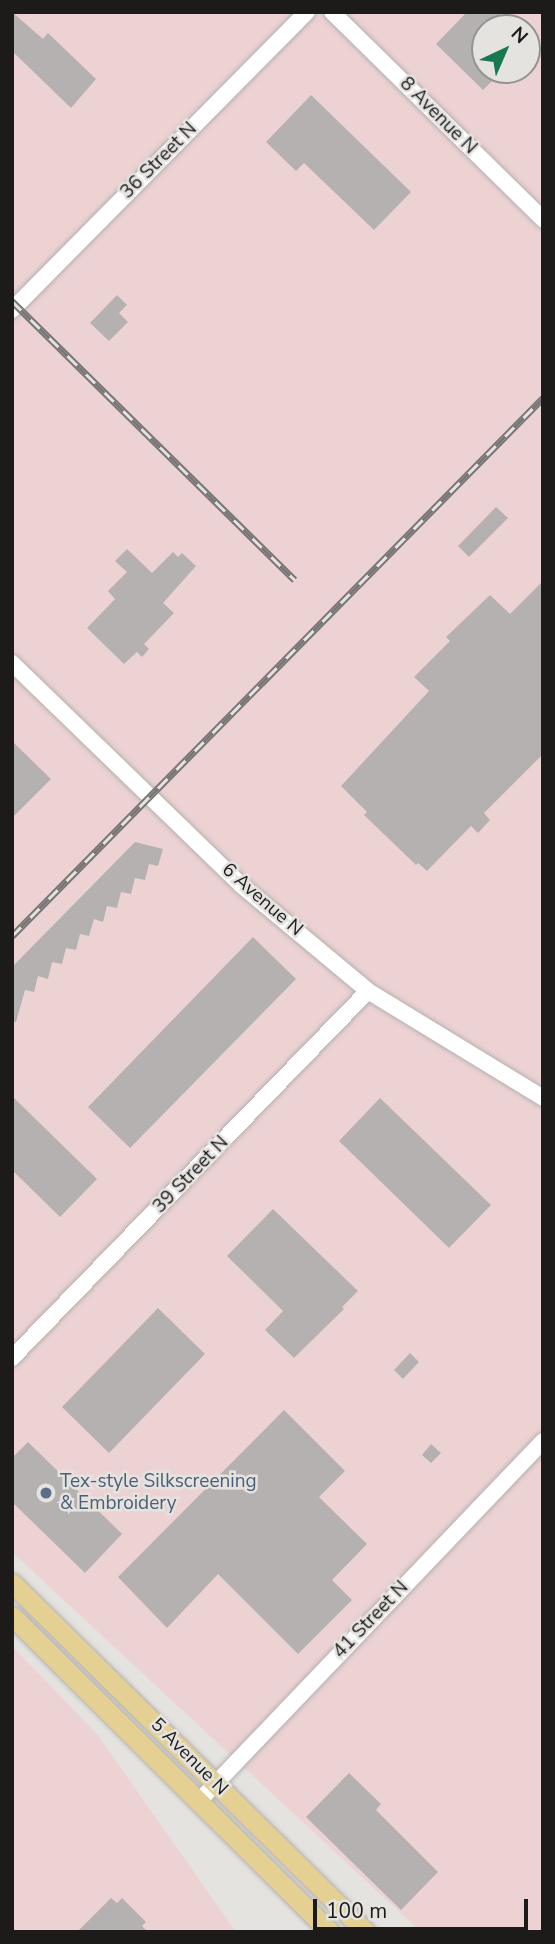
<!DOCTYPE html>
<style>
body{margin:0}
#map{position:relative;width:555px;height:1944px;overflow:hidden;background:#e5e3e0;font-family:"Nunito Sans",sans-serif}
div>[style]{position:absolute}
.industrial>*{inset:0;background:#edd2d4}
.building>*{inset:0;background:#b6b1b1}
.roads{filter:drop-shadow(0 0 2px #b3b1ae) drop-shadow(0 0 2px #b3b1ae)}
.minor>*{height:16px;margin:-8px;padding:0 8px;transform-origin:8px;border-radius:8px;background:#fff}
.major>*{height:19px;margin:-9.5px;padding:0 9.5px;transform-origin:9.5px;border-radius:9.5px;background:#e3d092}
.rail>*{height:7px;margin-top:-3.5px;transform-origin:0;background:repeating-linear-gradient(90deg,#e5e3e0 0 13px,#787775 0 26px);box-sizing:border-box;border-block:2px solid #787775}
.dots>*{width:19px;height:19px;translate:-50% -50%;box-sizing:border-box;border:4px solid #e5e3e0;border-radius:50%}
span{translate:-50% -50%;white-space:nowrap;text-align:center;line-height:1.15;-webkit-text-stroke:5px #e5e3e0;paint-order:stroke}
.street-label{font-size:19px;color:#1c1b1a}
.service-label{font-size:19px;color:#4e5e75}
.left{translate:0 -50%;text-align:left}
.frame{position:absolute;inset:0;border:14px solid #1c1b1a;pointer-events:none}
.north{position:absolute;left:471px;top:14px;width:70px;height:70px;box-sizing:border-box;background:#e5e3e0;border:2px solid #959391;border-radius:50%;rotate:44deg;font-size:19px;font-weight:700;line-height:28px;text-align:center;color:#1c1b1a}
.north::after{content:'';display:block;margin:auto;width:24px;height:32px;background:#187951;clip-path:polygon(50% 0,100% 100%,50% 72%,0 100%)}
.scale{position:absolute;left:313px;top:1899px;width:215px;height:32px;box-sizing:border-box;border:4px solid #1c1b1a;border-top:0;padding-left:9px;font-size:21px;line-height:24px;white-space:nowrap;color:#1c1b1a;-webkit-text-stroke:5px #e5e3e0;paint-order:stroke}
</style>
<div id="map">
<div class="industrial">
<div style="clip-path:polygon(evenodd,12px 12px,543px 12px,543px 1932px,421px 1932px,12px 1552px,12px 12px,485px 28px,527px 28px,527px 70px,485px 70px,485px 28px)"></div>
<div style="clip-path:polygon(12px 1646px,97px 1734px,236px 1932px,12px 1932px)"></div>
</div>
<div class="building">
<div style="clip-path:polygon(12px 12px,43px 39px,48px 33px,96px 79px,71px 108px,12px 51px)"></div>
<div style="clip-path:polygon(467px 12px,498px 12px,514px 28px,485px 28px,485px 70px,503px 70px,483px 90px,436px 44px)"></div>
<div style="clip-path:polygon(311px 95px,411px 192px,374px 230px,304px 163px,296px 171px,266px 142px)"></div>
<div style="clip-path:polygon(117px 295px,127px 305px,119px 313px,128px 322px,109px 341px,90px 323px)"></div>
<div style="clip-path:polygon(496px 507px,508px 518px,469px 557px,458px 546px)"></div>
<div style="clip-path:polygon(127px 549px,152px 573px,173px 552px,178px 557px,182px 553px,196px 566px,163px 603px,174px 613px,144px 644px,149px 649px,142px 657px,137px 652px,124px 664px,87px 628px,115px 599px,108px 591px,127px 572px,115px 561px)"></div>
<div style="clip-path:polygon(543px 581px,543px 754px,484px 813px,490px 820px,478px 833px,471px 826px,427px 871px,418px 863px,416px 865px,364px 815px,367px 812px,341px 786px,429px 691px,414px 677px,450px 641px,446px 637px,490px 595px,510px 614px)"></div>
<div style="clip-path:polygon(12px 741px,51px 779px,12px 818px)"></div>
<div style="clip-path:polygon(135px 842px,163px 849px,158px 866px,149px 864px,145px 880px,135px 878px,131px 894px,121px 892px,117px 908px,107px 906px,103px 922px,94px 919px,89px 936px,80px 934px,76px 950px,66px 948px,62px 964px,52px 962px,48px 979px,38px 976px,34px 992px,25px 990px,16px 1022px,12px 1022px,12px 967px)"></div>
<div style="clip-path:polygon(253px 937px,296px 979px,130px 1148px,88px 1107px)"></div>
<div style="clip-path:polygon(12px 1096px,97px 1179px,60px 1217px,12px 1170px)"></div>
<div style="clip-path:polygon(380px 1098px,491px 1205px,449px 1248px,339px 1141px)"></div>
<div style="clip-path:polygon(273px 1209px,358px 1291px,342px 1307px,344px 1309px,294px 1358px,265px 1330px,283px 1311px,227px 1256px)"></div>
<div style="clip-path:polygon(158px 1308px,205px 1354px,109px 1453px,62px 1407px)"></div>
<div style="clip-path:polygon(410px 1353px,419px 1362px,403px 1379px,394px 1370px)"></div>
<div style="clip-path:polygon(284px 1410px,345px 1471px,319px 1497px,367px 1544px,332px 1580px,352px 1600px,298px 1654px,218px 1574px,167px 1628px,118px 1577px)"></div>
<div style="clip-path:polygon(28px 1442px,122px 1534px,85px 1573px,12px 1502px,12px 1458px)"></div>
<div style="clip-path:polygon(431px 1444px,441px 1453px,431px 1463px,422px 1455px)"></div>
<div style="clip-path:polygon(349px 1773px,381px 1804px,376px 1810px,438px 1872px,401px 1910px,306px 1817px)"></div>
<div style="clip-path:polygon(111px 1898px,117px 1903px,122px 1898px,146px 1922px,142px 1926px,148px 1932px,77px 1932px)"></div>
</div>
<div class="roads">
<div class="minor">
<div style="left:332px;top:12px;width:296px;rotate:44.5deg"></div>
<div style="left:12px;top:310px;width:419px;rotate:-45.3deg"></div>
<div style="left:12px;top:663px;width:319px;rotate:44.1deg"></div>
<div style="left:241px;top:885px;width:165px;rotate:39.8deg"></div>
<div style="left:368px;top:991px;width:205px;rotate:31.4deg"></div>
<div style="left:12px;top:1358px;width:511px;rotate:-45.87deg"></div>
<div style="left:200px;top:1800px;width:497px;rotate:-46.3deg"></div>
</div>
<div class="major">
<div style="left:12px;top:1583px;width:497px;rotate:44.6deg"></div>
<div style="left:12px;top:1616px;width:448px;rotate:44.8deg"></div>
</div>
</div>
<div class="rail">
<div style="left:12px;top:301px;width:397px;rotate:44.6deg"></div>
<div style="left:12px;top:936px;width:756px;rotate:-45.38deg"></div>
</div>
<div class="dots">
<div style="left:46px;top:1493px;background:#5c6f8a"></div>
</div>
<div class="street-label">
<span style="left:438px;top:116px;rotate:45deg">8 Avenue N</span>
<span style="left:159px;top:161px;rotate:-45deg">36 Street N</span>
<span style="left:262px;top:900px;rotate:41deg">6 Avenue N</span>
<span style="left:191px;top:1175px;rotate:-46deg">39 Street N</span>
<span style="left:371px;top:1620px;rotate:-46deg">41 Street N</span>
<span style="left:189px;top:1757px;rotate:45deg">5 Avenue N</span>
</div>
<div class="service-label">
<span class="left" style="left:60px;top:1493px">Tex-style Silkscreening<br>&amp; Embroidery</span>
</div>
<div class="frame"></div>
<div class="north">N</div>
<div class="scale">100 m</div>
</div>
